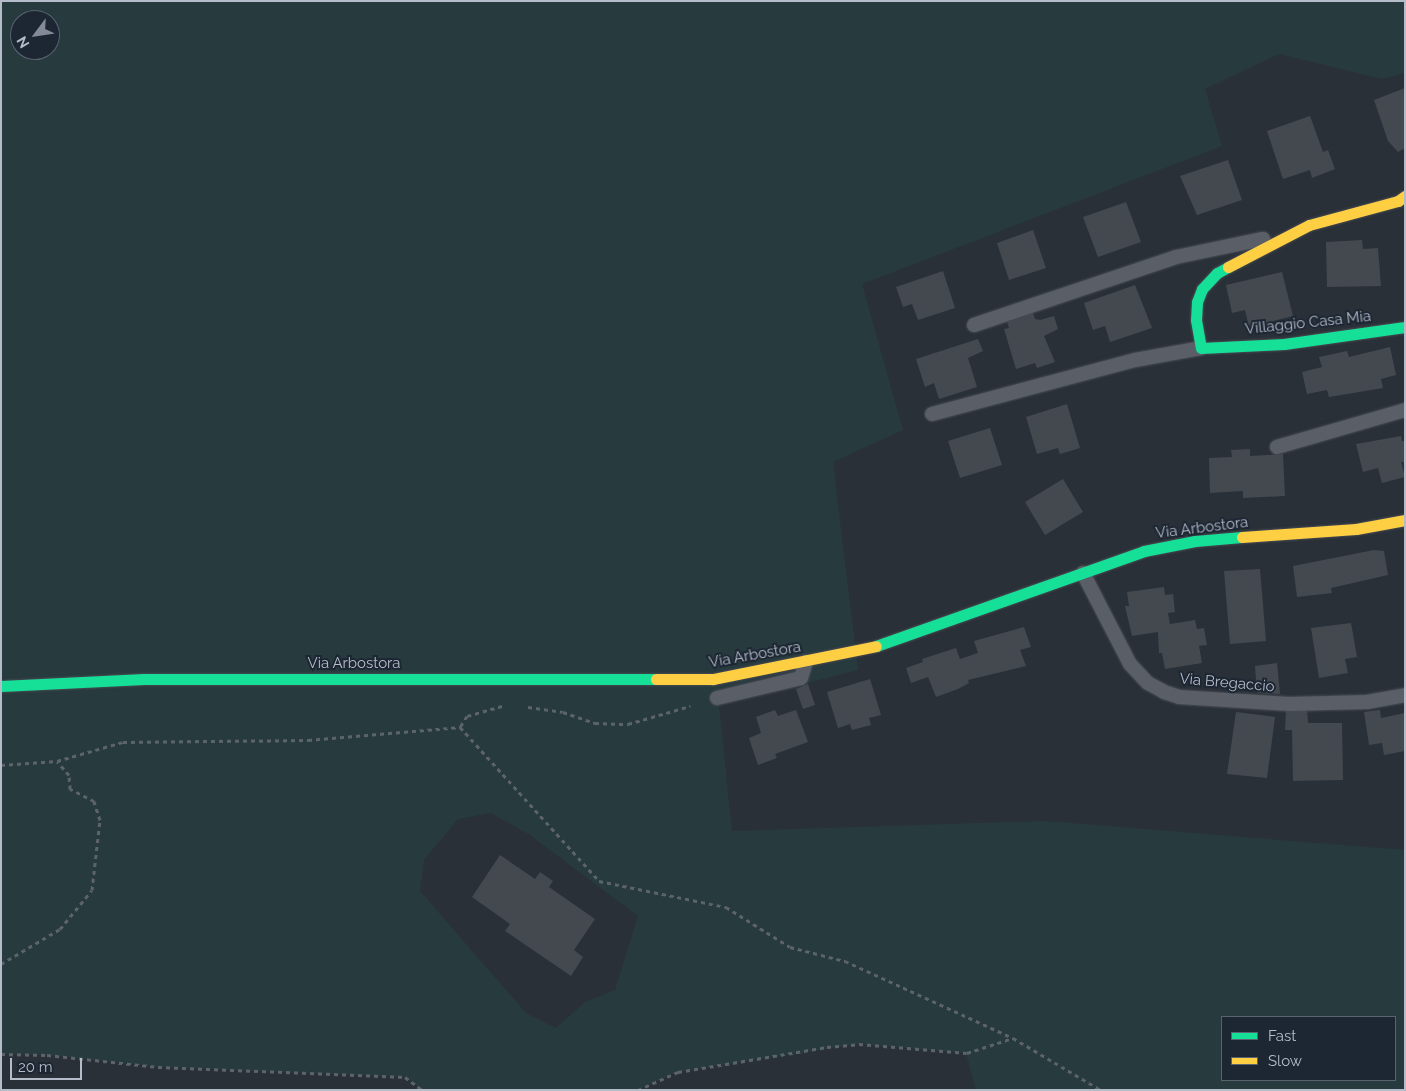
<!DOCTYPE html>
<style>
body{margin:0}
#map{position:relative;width:1406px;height:1091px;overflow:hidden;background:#2a3038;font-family:Raleway,sans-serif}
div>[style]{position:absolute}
.green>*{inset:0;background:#273a3e}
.building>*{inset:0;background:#444950}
.path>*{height:3px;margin-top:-1.5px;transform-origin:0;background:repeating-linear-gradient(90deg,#5d636a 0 4px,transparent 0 8px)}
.roads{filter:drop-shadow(0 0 1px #484c53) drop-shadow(0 0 1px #484c53)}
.lane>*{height:14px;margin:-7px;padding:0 7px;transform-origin:7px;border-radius:7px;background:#5a5e66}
.fast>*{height:11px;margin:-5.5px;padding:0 5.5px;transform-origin:5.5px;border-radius:5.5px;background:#16e098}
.slow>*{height:11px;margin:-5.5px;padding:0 5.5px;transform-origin:5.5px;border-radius:5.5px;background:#ffcf43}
span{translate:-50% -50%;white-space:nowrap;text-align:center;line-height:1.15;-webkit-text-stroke:4px #1d2633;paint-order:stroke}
.street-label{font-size:15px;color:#b4bcc9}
.frame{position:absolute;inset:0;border:2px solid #b4bcc9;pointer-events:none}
.legend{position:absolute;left:1221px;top:1016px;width:175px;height:65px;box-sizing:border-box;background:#1d2633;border:1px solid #59626f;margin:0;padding:6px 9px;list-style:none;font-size:15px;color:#b4bcc9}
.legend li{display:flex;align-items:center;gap:10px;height:25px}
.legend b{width:25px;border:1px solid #59626f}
.north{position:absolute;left:10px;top:10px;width:50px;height:50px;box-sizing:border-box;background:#1d2633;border:1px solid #59626f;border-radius:50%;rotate:239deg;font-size:14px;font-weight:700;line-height:20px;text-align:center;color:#b4bcc9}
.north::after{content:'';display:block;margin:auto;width:18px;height:22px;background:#848b96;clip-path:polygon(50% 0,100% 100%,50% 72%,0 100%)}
.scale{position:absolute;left:10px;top:1058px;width:72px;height:22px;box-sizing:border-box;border:2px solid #b4bcc9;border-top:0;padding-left:6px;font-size:15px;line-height:18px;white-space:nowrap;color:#b4bcc9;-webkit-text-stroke:4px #1d2633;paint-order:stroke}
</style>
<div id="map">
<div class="green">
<div style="clip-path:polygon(evenodd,1px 1px,1405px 1px,1405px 73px,1382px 79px,1279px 54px,1205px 89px,1222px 146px,862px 284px,903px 430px,833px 462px,858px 670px,719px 706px,732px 831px,1045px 821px,1405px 850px,1405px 1090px,976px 1090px,966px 1053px,859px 1044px,678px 1072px,638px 1090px,422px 1090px,405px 1077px,158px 1067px,47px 1055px,1px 1054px,1px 1px,20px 20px,50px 20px,50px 50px,20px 50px,20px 20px,1px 1px,491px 813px,530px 835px,638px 916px,615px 990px,585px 1002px,556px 1028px,526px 1013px,420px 891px,424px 860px,458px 819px,491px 813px,1px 1px,1222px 1017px,1395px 1017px,1395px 1080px,1222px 1080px,1222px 1017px)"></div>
</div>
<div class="building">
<div style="clip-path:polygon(1405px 88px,1405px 148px,1398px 152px,1388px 141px,1374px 100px)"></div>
<div style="clip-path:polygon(1310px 116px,1323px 152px,1328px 150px,1335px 169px,1312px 178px,1310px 170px,1283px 179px,1267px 131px)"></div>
<div style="clip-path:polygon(1228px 160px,1242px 200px,1197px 215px,1180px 176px)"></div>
<div style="clip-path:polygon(1126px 202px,1141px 242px,1098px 257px,1083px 217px)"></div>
<div style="clip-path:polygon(1033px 230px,1046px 268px,1009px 280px,997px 243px)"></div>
<div style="clip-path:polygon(1362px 240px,1363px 249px,1378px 248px,1381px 286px,1327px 287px,1326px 242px)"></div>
<div style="clip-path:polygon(943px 271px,955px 308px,918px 320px,912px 304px,903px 307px,896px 287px)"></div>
<div style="clip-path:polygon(1282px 272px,1293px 316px,1249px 327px,1245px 310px,1232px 313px,1226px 285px)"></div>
<div style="clip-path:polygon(1135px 285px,1152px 328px,1110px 342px,1105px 326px,1093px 330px,1084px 303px)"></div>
<div style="clip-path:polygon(1033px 313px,1035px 319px,1040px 320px,1054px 316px,1058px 329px,1044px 336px,1055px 362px,1037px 368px,1035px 363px,1016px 369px,1004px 329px,1009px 328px,1007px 322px)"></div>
<div style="clip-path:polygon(978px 339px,983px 351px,968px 358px,977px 387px,939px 399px,934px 383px,925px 387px,916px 359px)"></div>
<div style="clip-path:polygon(1390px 347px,1396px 375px,1381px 379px,1383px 388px,1329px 397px,1327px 390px,1307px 394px,1302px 372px,1322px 367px,1319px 357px,1347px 351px,1349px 357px)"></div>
<div style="clip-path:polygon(1067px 404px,1080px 448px,1060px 454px,1058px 448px,1037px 454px,1026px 417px)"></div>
<div style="clip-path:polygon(990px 428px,1002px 465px,960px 478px,948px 441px)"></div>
<div style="clip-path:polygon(1401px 436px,1402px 441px,1405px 441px,1405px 462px,1401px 462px,1405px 477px,1382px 483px,1378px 468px,1363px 472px,1356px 444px)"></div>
<div style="clip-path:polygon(1250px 449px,1250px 456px,1283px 454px,1285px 496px,1243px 498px,1243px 491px,1210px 493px,1209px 458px,1232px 457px,1231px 450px)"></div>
<div style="clip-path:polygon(1063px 479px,1083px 512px,1045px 535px,1025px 502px)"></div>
<div style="clip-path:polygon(1374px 550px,1384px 551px,1388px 575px,1331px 588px,1332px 593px,1297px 597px,1293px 566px)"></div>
<div style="clip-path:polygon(1260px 569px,1266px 641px,1230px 644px,1224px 571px)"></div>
<div style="clip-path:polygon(1164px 587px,1165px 595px,1173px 594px,1175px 612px,1168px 613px,1170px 624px,1195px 620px,1197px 629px,1204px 628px,1207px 645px,1199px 646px,1202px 663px,1165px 669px,1162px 653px,1159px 653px,1158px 632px,1132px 636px,1125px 606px,1129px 606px,1127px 592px)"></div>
<div style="clip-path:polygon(1351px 623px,1357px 657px,1345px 659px,1348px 673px,1319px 678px,1311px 628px)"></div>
<div style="clip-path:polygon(1024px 627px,1031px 647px,1020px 650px,1026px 666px,968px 680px,969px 683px,958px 689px,936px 697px,928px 677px,911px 683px,906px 668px,923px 662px,922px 659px,956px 648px,960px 659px,978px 653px,974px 641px)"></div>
<div style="clip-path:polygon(1277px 663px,1280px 694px,1257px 693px,1255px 666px)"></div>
<div style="clip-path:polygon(870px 679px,881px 715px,869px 718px,871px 725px,852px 730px,850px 724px,838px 728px,827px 692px)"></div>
<div style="clip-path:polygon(808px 684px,815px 705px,803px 709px,796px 689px)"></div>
<div style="clip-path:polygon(1286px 709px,1307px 709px,1308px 723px,1342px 723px,1343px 780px,1293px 781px,1292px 730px,1285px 730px)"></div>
<div style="clip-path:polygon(775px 710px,778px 716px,796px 710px,808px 742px,775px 754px,777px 758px,758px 765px,749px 738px,761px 733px,756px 717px)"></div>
<div style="clip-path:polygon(1380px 710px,1381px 718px,1405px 713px,1405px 751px,1384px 755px,1382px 743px,1369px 745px,1364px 712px)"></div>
<div style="clip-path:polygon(1236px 712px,1275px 717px,1267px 778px,1227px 774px)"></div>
<div style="clip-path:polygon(500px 855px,535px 879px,540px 872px,553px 881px,549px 887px,595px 919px,574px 950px,583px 957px,571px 976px,505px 931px,510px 924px,472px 897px)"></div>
</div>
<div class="path">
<div style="left:502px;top:706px;width:36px;rotate:164deg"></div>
<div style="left:467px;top:716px;width:13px;rotate:122deg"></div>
<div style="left:460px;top:727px;width:207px;rotate:47.9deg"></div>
<div style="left:599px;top:881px;width:130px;rotate:11.6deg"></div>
<div style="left:726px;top:907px;width:75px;rotate:32deg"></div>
<div style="left:790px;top:947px;width:57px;rotate:14.3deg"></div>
<div style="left:845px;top:961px;width:185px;rotate:24.6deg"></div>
<div style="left:528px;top:707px;width:35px;rotate:8deg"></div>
<div style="left:563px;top:712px;width:34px;rotate:19deg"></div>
<div style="left:595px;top:723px;width:33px;rotate:2deg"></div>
<div style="left:628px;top:724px;width:65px;rotate:-16.2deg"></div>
<div style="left:1px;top:765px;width:56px;rotate:-4.1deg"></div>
<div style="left:57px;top:761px;width:69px;rotate:-16.1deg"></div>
<div style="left:123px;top:742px;width:185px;rotate:-0.6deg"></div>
<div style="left:308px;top:740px;width:153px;rotate:-4.9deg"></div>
<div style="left:1px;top:964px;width:69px;rotate:-30.7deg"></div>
<div style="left:60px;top:929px;width:50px;rotate:-50.6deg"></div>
<div style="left:92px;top:890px;width:70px;rotate:-83.5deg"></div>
<div style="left:100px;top:820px;width:20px;rotate:-108deg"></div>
<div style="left:94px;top:801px;width:27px;rotate:-153deg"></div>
<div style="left:70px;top:789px;width:14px;rotate:-94deg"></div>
<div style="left:69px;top:775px;width:18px;rotate:-131deg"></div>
<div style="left:1px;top:1054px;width:46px;rotate:1.2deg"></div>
<div style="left:47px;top:1055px;width:112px;rotate:6.2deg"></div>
<div style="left:158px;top:1067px;width:247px;rotate:2.3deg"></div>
<div style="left:405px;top:1077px;width:21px;rotate:37deg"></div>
<div style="left:638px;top:1090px;width:44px;rotate:-24.2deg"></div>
<div style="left:678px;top:1072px;width:151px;rotate:-9.5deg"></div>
<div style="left:827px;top:1047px;width:32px;rotate:-5deg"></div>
<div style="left:859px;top:1044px;width:108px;rotate:4.8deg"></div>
<div style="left:967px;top:1053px;width:48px;rotate:-18.1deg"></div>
<div style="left:1013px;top:1038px;width:102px;rotate:30.6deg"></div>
</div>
<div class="roads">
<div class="lane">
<div style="left:974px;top:325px;width:213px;rotate:-18.6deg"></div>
<div style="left:1176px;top:257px;width:89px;rotate:-11.7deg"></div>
<div style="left:932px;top:414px;width:210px;rotate:-14.9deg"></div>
<div style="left:1135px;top:360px;width:67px;rotate:-10.3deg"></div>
<div style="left:1277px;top:447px;width:133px;rotate:-16.1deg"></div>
<div style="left:1083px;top:573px;width:102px;rotate:62.7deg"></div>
<div style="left:1130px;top:664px;width:26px;rotate:47deg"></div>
<div style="left:1148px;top:683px;width:18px;rotate:29deg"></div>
<div style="left:1164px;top:692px;width:16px;rotate:18deg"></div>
<div style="left:1179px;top:697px;width:110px;rotate:3.6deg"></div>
<div style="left:1289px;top:704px;width:78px;rotate:-1.5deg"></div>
<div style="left:1367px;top:702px;width:39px;rotate:-10deg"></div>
<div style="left:717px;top:698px;width:86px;rotate:-13.4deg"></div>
<div style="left:801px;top:678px;width:17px;rotate:-73deg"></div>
</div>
<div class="fast">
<div style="left:1228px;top:267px;width:13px;rotate:151deg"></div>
<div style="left:1217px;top:273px;width:22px;rotate:133deg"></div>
<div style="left:1202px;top:289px;width:14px;rotate:111deg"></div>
<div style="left:1197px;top:302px;width:18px;rotate:93deg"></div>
<div style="left:1196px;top:320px;width:28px;rotate:80deg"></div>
<div style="left:1201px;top:348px;width:83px;rotate:-2.8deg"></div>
<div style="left:1284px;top:344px;width:122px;rotate:-8deg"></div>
<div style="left:876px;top:646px;width:284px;rotate:-19.5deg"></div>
<div style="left:1144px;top:551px;width:52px;rotate:-11.1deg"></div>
<div style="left:1195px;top:541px;width:47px;rotate:-4.9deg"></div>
<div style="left:1px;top:686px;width:143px;rotate:-2.8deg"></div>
<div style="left:144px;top:679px;width:512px"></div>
</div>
<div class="slow">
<div style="left:1228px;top:267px;width:91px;rotate:-27.4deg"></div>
<div style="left:1309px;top:225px;width:92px;rotate:-15.1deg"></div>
<div style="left:1398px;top:201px;width:9px;rotate:-36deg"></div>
<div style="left:1242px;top:537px;width:114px;rotate:-4deg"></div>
<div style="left:1356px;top:529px;width:50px;rotate:-10.4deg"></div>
<div style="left:656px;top:679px;width:57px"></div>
<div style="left:713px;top:679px;width:166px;rotate:-11.4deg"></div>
</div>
</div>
<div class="street-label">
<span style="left:1308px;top:323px;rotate:-6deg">Villaggio Casa Mia</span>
<span style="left:1202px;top:528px;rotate:-7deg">Via Arbostora</span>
<span style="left:755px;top:655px;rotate:-10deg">Via Arbostora</span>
<span style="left:354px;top:664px">Via Arbostora</span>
<span style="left:1227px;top:683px;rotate:5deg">Via Bregaccio</span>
</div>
<div class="frame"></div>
<ul class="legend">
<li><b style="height:6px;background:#16e098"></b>Fast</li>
<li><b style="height:6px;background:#ffcf43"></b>Slow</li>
</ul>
<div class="north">N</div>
<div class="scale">20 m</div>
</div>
